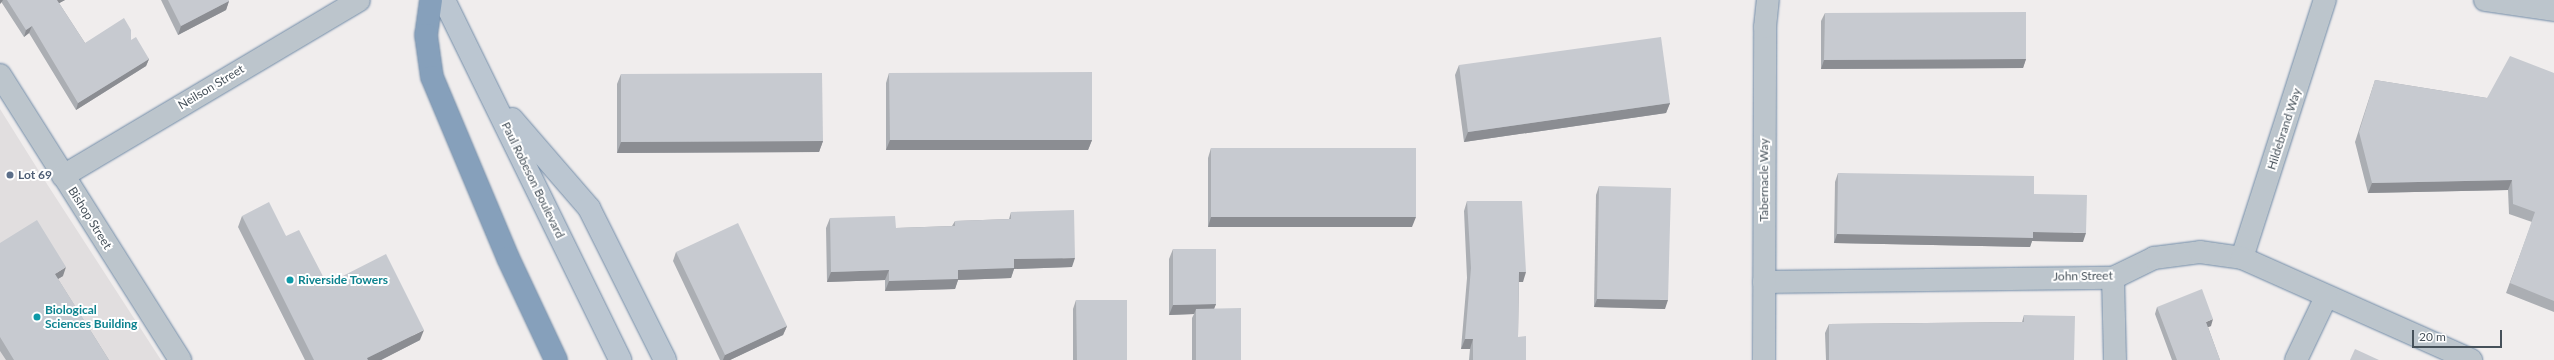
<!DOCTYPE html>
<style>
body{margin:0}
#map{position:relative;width:2554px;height:360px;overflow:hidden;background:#f0eded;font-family:Lato,sans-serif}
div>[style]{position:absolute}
.education>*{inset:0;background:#e1dedf}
.roads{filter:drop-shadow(0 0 1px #718ba7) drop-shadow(0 0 1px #718ba7)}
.street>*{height:22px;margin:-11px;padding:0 11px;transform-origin:11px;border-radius:11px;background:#bcc5cc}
.secondary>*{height:22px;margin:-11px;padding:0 11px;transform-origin:11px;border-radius:11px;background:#bbc6d1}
.highway>*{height:22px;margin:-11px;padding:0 11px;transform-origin:11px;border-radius:11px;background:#86a0bb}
.wall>*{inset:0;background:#abaeb3}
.shaded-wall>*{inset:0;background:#8b8d92}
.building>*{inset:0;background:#c7cad0}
.dots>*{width:11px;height:11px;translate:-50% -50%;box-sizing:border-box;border:2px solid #fff;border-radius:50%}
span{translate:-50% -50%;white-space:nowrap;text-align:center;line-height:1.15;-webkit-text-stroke:4px #fff;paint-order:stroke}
.street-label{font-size:12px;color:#46515a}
.service-label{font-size:12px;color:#4e5e75;font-weight:700}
.left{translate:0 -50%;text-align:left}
.culture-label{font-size:12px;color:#0d838f;font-weight:700}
.scale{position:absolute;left:2412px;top:330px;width:90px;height:18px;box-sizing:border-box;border:2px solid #46515a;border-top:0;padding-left:5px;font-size:12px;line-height:14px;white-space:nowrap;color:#46515a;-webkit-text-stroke:3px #fff;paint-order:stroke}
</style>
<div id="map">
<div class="education">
<div style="clip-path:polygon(0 109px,47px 184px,161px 360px,0 360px)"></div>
</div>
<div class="roads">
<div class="street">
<div style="left:2485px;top:0;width:70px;rotate:8.2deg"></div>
<div style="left:0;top:75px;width:337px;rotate:57.7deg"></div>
<div style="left:63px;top:176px;width:344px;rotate:-30.7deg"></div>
<div style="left:2242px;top:258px;width:271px;rotate:-72.2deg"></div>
<div style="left:2113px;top:278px;width:82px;rotate:88.6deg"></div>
<div style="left:1764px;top:282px;width:349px;rotate:-0.7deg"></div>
<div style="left:2113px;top:278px;width:46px;rotate:-26deg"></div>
<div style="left:2154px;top:258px;width:46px;rotate:-7.4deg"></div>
<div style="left:2200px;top:252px;width:42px;rotate:8.1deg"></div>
<div style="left:2242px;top:258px;width:251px;rotate:24deg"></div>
<div style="left:1764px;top:360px;width:333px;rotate:-89.8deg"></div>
<div style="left:1765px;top:27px;width:27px;rotate:-84deg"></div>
<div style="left:2296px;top:360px;width:70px;rotate:-64.5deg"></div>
</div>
<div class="secondary">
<div style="left:444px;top:0;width:401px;rotate:63.9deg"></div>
<div style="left:512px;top:119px;width:118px;rotate:49.1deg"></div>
<div style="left:589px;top:208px;width:170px;rotate:63.4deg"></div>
</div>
<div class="highway">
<div style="left:431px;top:0;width:35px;rotate:98deg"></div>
<div style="left:426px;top:35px;width:42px;rotate:81.9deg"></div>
<div style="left:432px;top:77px;width:196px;rotate:67.2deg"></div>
<div style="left:508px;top:258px;width:113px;rotate:64.8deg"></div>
</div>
</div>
<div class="wall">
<div style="clip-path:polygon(0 0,65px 0,59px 3px,85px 43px,131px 40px,149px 59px,146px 66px,76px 110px,29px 33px,24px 37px)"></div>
<div style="clip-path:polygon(161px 0,229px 0,229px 1px,226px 10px,178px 35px)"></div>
<div style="clip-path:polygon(1825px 13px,2026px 59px,2023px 68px,1821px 69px,1821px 21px)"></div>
<div style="clip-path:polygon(1459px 65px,1670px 103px,1666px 113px,1464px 142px,1455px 75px)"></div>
<div style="clip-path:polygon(889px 73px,1092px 140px,1088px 150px,886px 150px,886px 83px)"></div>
<div style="clip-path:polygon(2554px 73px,2554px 312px,2506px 293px,2532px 222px,2509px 214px,2508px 190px,2368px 193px,2355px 142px,2375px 80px,2487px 98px)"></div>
<div style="clip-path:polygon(621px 74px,823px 141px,819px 152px,617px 153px,617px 84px)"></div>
<div style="clip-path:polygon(1211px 148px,1412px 227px,1208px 227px,1208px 158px)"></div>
<div style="clip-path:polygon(1838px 173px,2034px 194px,2083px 242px,2032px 241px,2030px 247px,1834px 243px,1835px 182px)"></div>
<div style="clip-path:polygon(1599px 186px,1665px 309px,1594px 307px,1596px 195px)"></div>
<div style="clip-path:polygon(1467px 201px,1523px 282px,1519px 282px,1518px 337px,1526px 360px,1469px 360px,1470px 349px,1461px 349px,1467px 278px,1464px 211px)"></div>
<div style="clip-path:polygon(1011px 212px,1072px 267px,1014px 269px,1011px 278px,958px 280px,955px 289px,885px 291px,885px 280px,827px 282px,826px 228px,830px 218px,896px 228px,952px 226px,955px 221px,1009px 219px)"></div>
<div style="clip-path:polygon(242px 216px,286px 236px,327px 284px,420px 340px,381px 360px,305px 360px,238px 227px)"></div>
<div style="clip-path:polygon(0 243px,63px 276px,58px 279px,109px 360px,6px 360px,0 351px)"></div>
<div style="clip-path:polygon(1173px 249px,1216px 304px,1214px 308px,1241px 360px,1192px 360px,1192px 318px,1194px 314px,1169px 315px,1169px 259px)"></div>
<div style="clip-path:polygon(676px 252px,787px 326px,783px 335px,730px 360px,720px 360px,673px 261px)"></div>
<div style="clip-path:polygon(1076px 300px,1127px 360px,1073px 360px,1073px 309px)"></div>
<div style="clip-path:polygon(2157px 307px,2211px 326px,2208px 327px,2220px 360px,2172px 360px,2155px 314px)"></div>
<div style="clip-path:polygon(2024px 315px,2074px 360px,1826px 360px,1825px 333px,1829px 324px,2022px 322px)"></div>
</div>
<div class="shaded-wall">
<div style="clip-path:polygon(0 0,3px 0,1px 3px,0 4px)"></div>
<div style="clip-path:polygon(57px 0,65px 0,54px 6px)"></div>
<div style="clip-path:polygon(229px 1px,226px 10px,178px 35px,181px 26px)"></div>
<div style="clip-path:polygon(32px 26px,29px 33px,24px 37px,26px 30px)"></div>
<div style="clip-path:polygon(149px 59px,146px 66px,76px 110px,78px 103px)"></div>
<div style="clip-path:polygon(2026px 59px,2023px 68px,1821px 69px,1824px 60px)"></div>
<div style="clip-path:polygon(1670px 103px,1666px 113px,1464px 142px,1468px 132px)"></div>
<div style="clip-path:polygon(890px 140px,1092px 140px,1088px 150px,886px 150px)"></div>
<div style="clip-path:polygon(823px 141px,819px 152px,617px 153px,621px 142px)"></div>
<div style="clip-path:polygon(2512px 180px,2508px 190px,2368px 193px,2372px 183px)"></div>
<div style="clip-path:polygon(1211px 217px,1416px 217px,1412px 227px,1208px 227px)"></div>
<div style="clip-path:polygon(2033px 232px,2086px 233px,2083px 242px,2032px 241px,2030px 247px,1834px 243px,1837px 234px)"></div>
<div style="clip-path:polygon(1075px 258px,1072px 267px,1014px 269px,1011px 278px,958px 280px,955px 289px,885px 291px,889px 281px,958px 270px,1014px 259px)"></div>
<div style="clip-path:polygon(66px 267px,63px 276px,51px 283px,55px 274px)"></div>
<div style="clip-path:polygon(889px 270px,885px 280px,827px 282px,831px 272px)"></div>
<div style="clip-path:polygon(1519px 272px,1526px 272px,1523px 282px,1515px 282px)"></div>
<div style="clip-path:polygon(1597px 299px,1668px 300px,1665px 309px,1594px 307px)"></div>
<div style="clip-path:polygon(1216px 304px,1212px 314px,1196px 309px,1194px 314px,1169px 315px,1173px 305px)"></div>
<div style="clip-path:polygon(2213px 319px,2211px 326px,2203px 329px,2206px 322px)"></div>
<div style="clip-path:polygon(787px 326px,783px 335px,730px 360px,723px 360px,725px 355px)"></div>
<div style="clip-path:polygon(424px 330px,420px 340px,381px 360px,367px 360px,367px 358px)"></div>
<div style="clip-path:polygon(1465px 339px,1473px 339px,1470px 349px,1461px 349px)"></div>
</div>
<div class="building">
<div style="clip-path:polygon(7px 0,57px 0,85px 43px,124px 18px,131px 30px,131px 40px,136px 37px,149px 59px,78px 103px,32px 26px,26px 30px)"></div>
<div style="clip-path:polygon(168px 0,229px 0,229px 1px,181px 26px)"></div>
<div style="clip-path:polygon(2026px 12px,2026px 59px,1824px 60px,1825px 13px)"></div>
<div style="clip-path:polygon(1661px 37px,1670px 103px,1468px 132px,1459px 65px)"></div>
<div style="clip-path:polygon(2510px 56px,2554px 73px,2554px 301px,2510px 283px,2535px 212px,2513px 204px,2512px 180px,2372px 183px,2359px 132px,2375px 80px,2487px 98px)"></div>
<div style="clip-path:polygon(1092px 72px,1092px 140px,890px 140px,889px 73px)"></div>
<div style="clip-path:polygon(822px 73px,823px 141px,621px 142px,621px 74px)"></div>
<div style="clip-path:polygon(1211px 148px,1416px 148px,1416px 217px,1211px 217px)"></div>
<div style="clip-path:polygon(1838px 173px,2034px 176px,2034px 194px,2087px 195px,2086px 233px,2033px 232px,2033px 238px,1837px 234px)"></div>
<div style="clip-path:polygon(1599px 186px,1671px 188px,1668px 300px,1597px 299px)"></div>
<div style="clip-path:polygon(1467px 201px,1522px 201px,1526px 272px,1519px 272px,1518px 337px,1526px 336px,1526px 360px,1473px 360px,1473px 339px,1465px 339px,1471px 268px)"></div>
<div style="clip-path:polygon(269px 202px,286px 236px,299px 230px,327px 284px,386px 254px,424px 330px,367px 358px,368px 360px,314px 360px,242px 216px)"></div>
<div style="clip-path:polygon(1074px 210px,1075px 258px,1014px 259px,1014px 268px,958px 270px,958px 279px,889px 281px,889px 270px,831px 272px,830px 218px,895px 216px,896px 228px,955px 226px,955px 221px,1011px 219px,1011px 212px)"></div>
<div style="clip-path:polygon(37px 220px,66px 267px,55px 274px,109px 360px,14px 360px,0 337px,0 243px)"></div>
<div style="clip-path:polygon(738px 223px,787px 326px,725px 355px,676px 252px)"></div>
<div style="clip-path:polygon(1173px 249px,1216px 249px,1216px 304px,1173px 305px)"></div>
<div style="clip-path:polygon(2202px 289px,2213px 319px,2206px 322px,2220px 360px,2177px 360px,2157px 307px)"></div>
<div style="clip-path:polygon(1076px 300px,1127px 300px,1127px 360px,1077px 360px)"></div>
<div style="clip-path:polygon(1241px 308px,1241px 360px,1196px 360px,1196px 309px)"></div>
<div style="clip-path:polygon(2024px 315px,2075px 316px,2074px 360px,1829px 360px,1829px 324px,2024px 322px)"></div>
<div style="clip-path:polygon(2355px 349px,2379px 360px,2350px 360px)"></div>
</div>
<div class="dots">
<div style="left:10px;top:175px;background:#5c6f8a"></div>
<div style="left:290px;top:280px;background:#0f9aa8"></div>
<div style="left:37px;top:317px;background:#0f9aa8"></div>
</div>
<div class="street-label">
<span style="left:211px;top:87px;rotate:-31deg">Neilson Street</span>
<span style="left:2284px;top:129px;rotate:-72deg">Hildebrand Way</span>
<span style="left:533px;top:180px;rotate:64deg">Paul Robeson Boulevard</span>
<span style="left:1764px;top:180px;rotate:-90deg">Tabernacle Way</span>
<span style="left:90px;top:218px;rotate:58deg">Bishop Street</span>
<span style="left:2083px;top:276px;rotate:-1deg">John Street</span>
</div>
<div class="service-label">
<span class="left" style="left:18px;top:175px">Lot 69</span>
</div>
<div class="culture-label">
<span class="left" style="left:298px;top:280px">Riverside Towers</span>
<span class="left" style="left:45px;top:317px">Biological<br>Sciences Building</span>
</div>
<div class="scale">20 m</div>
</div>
